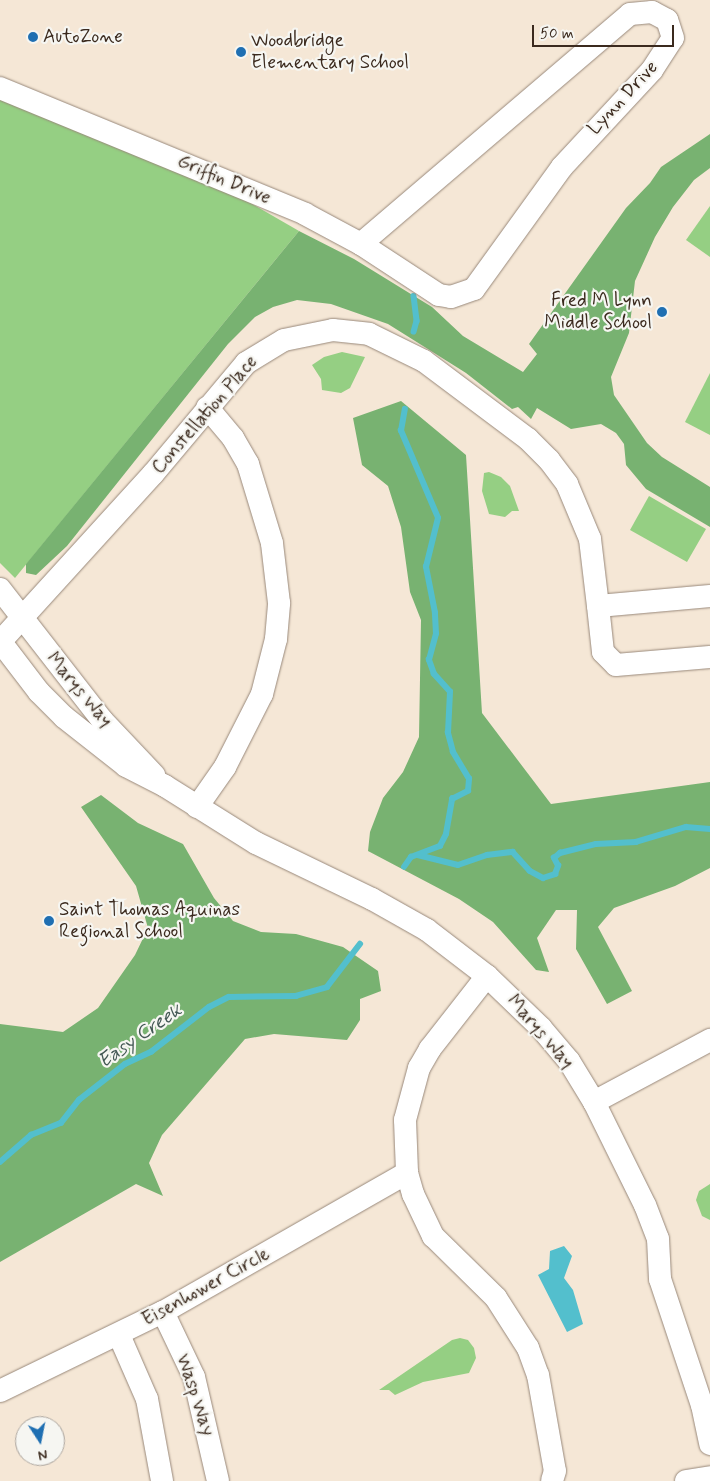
<!DOCTYPE html>
<style>
body{margin:0}
#map{position:relative;width:710px;height:1481px;overflow:hidden;background:#f5e7d6;font-family:Mynerve,sans-serif}
div>[style]{position:absolute}
.green>*{inset:0;background:#95cf83}
.forest>*{inset:0;background:#78b271}
.water>*{inset:0;background:#53bfcd}
.stream>*{height:5.5px;margin:-2.75px;padding:0 2.75px;transform-origin:2.75px;border-radius:2.75px;background:#53bfcd}
.roads{filter:drop-shadow(0 0 1px #98887a) drop-shadow(0 0 1px #98887a)}
.street>*{height:22px;margin:-11px;padding:0 11px;transform-origin:11px;border-radius:11px;background:#fff}
.dots>*{width:14px;height:14px;translate:-50% -50%;box-sizing:border-box;border:2px solid #f6f6f2;border-radius:50%}
span{translate:-50% -50%;white-space:nowrap;text-align:center;line-height:1.15;-webkit-text-stroke:4.5px #f6f6f2;paint-order:stroke}
.poi-label{font-size:19px;color:#3b2a1e}
.left{translate:0 -50%;text-align:left}
.right{translate:-100% -50%;text-align:right}
.street-label{font-size:19px;color:#3b2a1e}
.water-label{font-size:20px;color:#425753;font-style:italic}
.north{position:absolute;left:15px;top:1416px;width:50px;height:50px;box-sizing:border-box;background:#f6f6f2;border:1px solid #aba49d;border-radius:50%;rotate:169deg;font-size:14px;font-weight:700;line-height:20px;text-align:center;color:#3b2a1e}
.north::after{content:'';display:block;margin:auto;width:18px;height:22px;background:#1f6fb2;clip-path:polygon(50% 0,100% 100%,50% 72%,0 100%)}
.scale{position:absolute;left:532px;top:25px;width:142px;height:22px;box-sizing:border-box;border:2px solid #3b2a1e;border-top:0;padding-left:6px;font-size:15px;line-height:18px;white-space:nowrap;color:#3b2a1e;-webkit-text-stroke:4px #f6f6f2;paint-order:stroke}
</style>
<div id="map">
<div class="green">
<div style="clip-path:polygon(0 97px,235px 194px,299px 231px,15px 578px,0 563px)"></div>
<div style="clip-path:polygon(710px 206px,710px 257px,686px 240px)"></div>
<div style="clip-path:polygon(342px 352px,365px 357px,350px 388px,341px 393px,322px 390px,321px 379px,312px 365px,324px 357px)"></div>
<div style="clip-path:polygon(710px 373px,710px 435px,685px 422px)"></div>
<div style="clip-path:polygon(489px 472px,501px 477px,510px 486px,519px 511px,512px 511px,505px 517px,489px 514px,482px 491px,484px 473px)"></div>
<div style="clip-path:polygon(649px 496px,706px 529px,687px 562px,630px 530px)"></div>
<div style="clip-path:polygon(710px 1184px,710px 1220px,702px 1216px,696px 1200px,699px 1191px)"></div>
<div style="clip-path:polygon(460px 1338px,468px 1340px,474px 1348px,476px 1358px,469px 1373px,423px 1382px,395px 1395px,389px 1390px,379px 1390px,452px 1340px)"></div>
</div>
<div class="forest">
<div style="clip-path:polygon(710px 134px,710px 168px,694px 180px,673px 207px,655px 237px,635px 281px,629px 333px,611px 377px,614px 395px,647px 443px,662px 457px,710px 487px,710px 527px,646px 489px,626px 465px,624px 444px,616px 433px,601px 424px,571px 429px,537px 408px,531px 419px,518px 407px,512px 409px,466px 373px,388px 324px,331px 304px,297px 300px,273px 307px,255px 317px,228px 344px,67px 546px,36px 575px,26px 573px,26px 564px,299px 231px,354px 259px,432px 307px,463px 336px,523px 372px,537px 354px,529px 344px,626px 208px,650px 183px,661px 167px)"></div>
<div style="clip-path:polygon(401px 401px,466px 455px,482px 713px,551px 804px,710px 782px,710px 868px,675px 886px,614px 908px,598px 927px,632px 991px,607px 1004px,576px 949px,577px 910px,556px 910px,537px 938px,549px 972px,536px 970px,493px 922px,459px 899px,368px 851px,370px 832px,383px 798px,403px 772px,419px 737px,421px 620px,410px 592px,401px 527px,388px 486px,362px 465px,353px 418px)"></div>
<div style="clip-path:polygon(101px 795px,138px 823px,183px 844px,214px 898px,233px 921px,261px 932px,296px 934px,343px 947px,378px 971px,381px 991px,360px 999px,360px 1020px,347px 1040px,274px 1034px,245px 1039px,162px 1135px,149px 1163px,163px 1196px,136px 1184px,0 1262px,0 1024px,63px 1032px,98px 1008px,135px 955px,148px 928px,136px 886px,81px 807px)"></div>
</div>
<div class="water">
<div style="clip-path:polygon(564px 1246px,572px 1256px,564px 1278px,573px 1290px,583px 1324px,567px 1332px,538px 1275px,549px 1269px,550px 1251px)"></div>
</div>
<div class="stream">
<div style="left:414px;top:296px;width:25px;rotate:83deg"></div>
<div style="left:417px;top:321px;width:11px;rotate:105deg"></div>
<div style="left:418px;top:855px;width:41px;rotate:14deg"></div>
<div style="left:458px;top:865px;width:31px;rotate:-19deg"></div>
<div style="left:487px;top:855px;width:26px;rotate:-7deg"></div>
<div style="left:513px;top:852px;width:25px;rotate:48deg"></div>
<div style="left:530px;top:871px;width:15px;rotate:28deg"></div>
<div style="left:543px;top:878px;width:13px;rotate:-18deg"></div>
<div style="left:555px;top:874px;width:9px;rotate:-69deg"></div>
<div style="left:558px;top:866px;width:9px;rotate:-117deg"></div>
<div style="left:554px;top:858px;width:8px;rotate:-40deg"></div>
<div style="left:560px;top:853px;width:37px;rotate:-14deg"></div>
<div style="left:596px;top:844px;width:40px;rotate:-2.9deg"></div>
<div style="left:636px;top:842px;width:52px;rotate:-16.7deg"></div>
<div style="left:686px;top:827px;width:24px;rotate:5deg"></div>
<div style="left:404px;top:867px;width:12px;rotate:-55deg"></div>
<div style="left:411px;top:857px;width:31px;rotate:-21deg"></div>
<div style="left:440px;top:846px;width:13px;rotate:-63deg"></div>
<div style="left:446px;top:834px;width:36px;rotate:-80deg"></div>
<div style="left:452px;top:799px;width:18px;rotate:-27deg"></div>
<div style="left:468px;top:791px;width:12px;rotate:-85deg"></div>
<div style="left:469px;top:779px;width:31px;rotate:-121deg"></div>
<div style="left:453px;top:752px;width:20px;rotate:-105deg"></div>
<div style="left:448px;top:733px;width:41px;rotate:-87.2deg"></div>
<div style="left:450px;top:692px;width:24px;rotate:-132deg"></div>
<div style="left:434px;top:674px;width:15px;rotate:-110deg"></div>
<div style="left:429px;top:660px;width:27px;rotate:-75deg"></div>
<div style="left:436px;top:634px;width:21px;rotate:-93deg"></div>
<div style="left:435px;top:613px;width:47px;rotate:-101.1deg"></div>
<div style="left:426px;top:567px;width:50px;rotate:-76.2deg"></div>
<div style="left:438px;top:518px;width:95px;rotate:-113deg"></div>
<div style="left:401px;top:431px;width:22px;rotate:-80deg"></div>
<div style="left:0;top:1162px;width:41px;rotate:-41.1deg"></div>
<div style="left:31px;top:1135px;width:32px;rotate:-22deg"></div>
<div style="left:61px;top:1123px;width:29px;rotate:-52deg"></div>
<div style="left:79px;top:1100px;width:58px;rotate:-38deg"></div>
<div style="left:125px;top:1064px;width:29px;rotate:-25deg"></div>
<div style="left:151px;top:1052px;width:73px;rotate:-37.8deg"></div>
<div style="left:209px;top:1007px;width:22px;rotate:-27deg"></div>
<div style="left:229px;top:997px;width:67px;rotate:-0.9deg"></div>
<div style="left:296px;top:996px;width:32px;rotate:-16deg"></div>
<div style="left:327px;top:987px;width:54px;rotate:-52.5deg"></div>
</div>
<div class="roads">
<div class="street">
<div style="left:0;top:88px;width:330px;rotate:22.4deg"></div>
<div style="left:305px;top:214px;width:64px;rotate:28.2deg"></div>
<div style="left:361px;top:244px;width:93px;rotate:33.2deg"></div>
<div style="left:439px;top:295px;width:12px;rotate:9deg"></div>
<div style="left:451px;top:297px;width:24px;rotate:-19deg"></div>
<div style="left:474px;top:289px;width:150px;rotate:-54.2deg"></div>
<div style="left:562px;top:167px;width:132px;rotate:-47.1deg"></div>
<div style="left:652px;top:70px;width:38px;rotate:-57deg"></div>
<div style="left:673px;top:38px;width:19px;rotate:-108deg"></div>
<div style="left:667px;top:20px;width:17px;rotate:-152deg"></div>
<div style="left:652px;top:12px;width:22px;rotate:175deg"></div>
<div style="left:630px;top:14px;width:354px;rotate:139.5deg"></div>
<div style="left:0;top:589px;width:166px;rotate:52.1deg"></div>
<div style="left:102px;top:720px;width:76px;rotate:46.6deg"></div>
<div style="left:710px;top:596px;width:112px;rotate:174.9deg"></div>
<div style="left:598px;top:606px;width:46px;rotate:83.8deg"></div>
<div style="left:603px;top:652px;width:18px;rotate:45deg"></div>
<div style="left:616px;top:665px;width:94px;rotate:-4.9deg"></div>
<div style="left:0;top:641px;width:64px;rotate:52.6deg"></div>
<div style="left:39px;top:692px;width:35px;rotate:45deg"></div>
<div style="left:64px;top:717px;width:79px;rotate:38.3deg"></div>
<div style="left:126px;top:766px;width:44px;rotate:27.1deg"></div>
<div style="left:165px;top:786px;width:107px;rotate:32.1deg"></div>
<div style="left:256px;top:843px;width:129px;rotate:25.8deg"></div>
<div style="left:372px;top:899px;width:63px;rotate:29.4deg"></div>
<div style="left:427px;top:930px;width:76px;rotate:37.5deg"></div>
<div style="left:487px;top:976px;width:75px;rotate:43.9deg"></div>
<div style="left:541px;top:1028px;width:43px;rotate:49.7deg"></div>
<div style="left:569px;top:1061px;width:48px;rotate:58.6deg"></div>
<div style="left:594px;top:1102px;width:115px;rotate:63.7deg"></div>
<div style="left:645px;top:1205px;width:36px;rotate:69deg"></div>
<div style="left:658px;top:1239px;width:40px;rotate:87.1deg"></div>
<div style="left:660px;top:1279px;width:133px;rotate:71.6deg"></div>
<div style="left:702px;top:1405px;width:40px;rotate:78deg"></div>
<div style="left:0;top:642px;width:227px;rotate:-47.7deg"></div>
<div style="left:153px;top:474px;width:145px;rotate:-50deg"></div>
<div style="left:246px;top:363px;width:44px;rotate:-31.2deg"></div>
<div style="left:284px;top:340px;width:50px;rotate:-11.5deg"></div>
<div style="left:333px;top:330px;width:36px;rotate:6deg"></div>
<div style="left:369px;top:334px;width:61px;rotate:26.1deg"></div>
<div style="left:424px;top:361px;width:130px;rotate:36.9deg"></div>
<div style="left:528px;top:439px;width:30px;rotate:45deg"></div>
<div style="left:549px;top:460px;width:30px;rotate:53deg"></div>
<div style="left:567px;top:484px;width:60px;rotate:67.3deg"></div>
<div style="left:590px;top:539px;width:67px;rotate:83.2deg"></div>
<div style="left:197px;top:807px;width:49px;rotate:-55deg"></div>
<div style="left:225px;top:767px;width:82px;rotate:-63.1deg"></div>
<div style="left:262px;top:694px;width:57px;rotate:-75.7deg"></div>
<div style="left:276px;top:639px;width:36px;rotate:-85deg"></div>
<div style="left:279px;top:603px;width:60px;rotate:-96.7deg"></div>
<div style="left:272px;top:543px;width:83px;rotate:-106.9deg"></div>
<div style="left:248px;top:464px;width:30px;rotate:-120deg"></div>
<div style="left:233px;top:438px;width:40px;rotate:-130deg"></div>
<div style="left:487px;top:976px;width:93px;rotate:128deg"></div>
<div style="left:430px;top:1049px;width:22px;rotate:120deg"></div>
<div style="left:419px;top:1068px;width:54px;rotate:105.1deg"></div>
<div style="left:405px;top:1120px;width:53px;rotate:87.8deg"></div>
<div style="left:407px;top:1173px;width:22px;rotate:74deg"></div>
<div style="left:413px;top:1194px;width:47px;rotate:64.5deg"></div>
<div style="left:433px;top:1236px;width:88px;rotate:44.5deg"></div>
<div style="left:496px;top:1298px;width:59px;rotate:57.4deg"></div>
<div style="left:528px;top:1348px;width:29px;rotate:70deg"></div>
<div style="left:538px;top:1375px;width:97px;rotate:80deg"></div>
<div style="left:555px;top:1471px;width:10px;rotate:107deg"></div>
<div style="left:594px;top:1102px;width:132px;rotate:-28.1deg"></div>
<div style="left:163px;top:1312px;width:72px;rotate:64.5deg"></div>
<div style="left:194px;top:1377px;width:107px;rotate:77deg"></div>
<div style="left:119px;top:1335px;width:70px;rotate:66.4deg"></div>
<div style="left:147px;top:1399px;width:83px;rotate:79.6deg"></div>
<div style="left:0;top:1391px;width:181px;rotate:-25.9deg"></div>
<div style="left:163px;top:1312px;width:281px;rotate:-29.7deg"></div>
<div style="left:686px;top:1481px;width:24px;rotate:-9deg"></div>
</div>
</div>
<div class="dots">
<div style="left:33px;top:37px;background:#1f6fb2"></div>
<div style="left:241px;top:52px;background:#1f6fb2"></div>
<div style="left:662px;top:312px;background:#1f6fb2"></div>
<div style="left:49px;top:921px;background:#1f6fb2"></div>
</div>
<div class="poi-label">
<span class="left" style="left:43px;top:37px">AutoZone</span>
<span class="left" style="left:251px;top:52px">Woodbridge<br>Elementary School</span>
<span class="right" style="left:652px;top:312px">Fred M Lynn<br>Middle School</span>
<span class="left" style="left:59px;top:921px">Saint Thomas Aquinas<br>Regional School</span>
</div>
<div class="street-label">
<span style="left:623px;top:98px;rotate:-47deg">Lynn Drive</span>
<span style="left:224px;top:180px;rotate:23deg">Griffin Drive</span>
<span style="left:205px;top:415px;rotate:-49deg">Constellation Place</span>
<span style="left:79px;top:690px;rotate:50deg">Marys Way</span>
<span style="left:540px;top:1032px;rotate:49deg">Marys Way</span>
<span style="left:206px;top:1287px;rotate:-29deg">Eisenhower Circle</span>
<span style="left:195px;top:1395px;rotate:72deg">Wasp Way</span>
</div>
<div class="water-label">
<span style="left:140px;top:1036px;rotate:-35deg">Easy Creek</span>
</div>
<div class="north">N</div>
<div class="scale">50 m</div>
</div>
